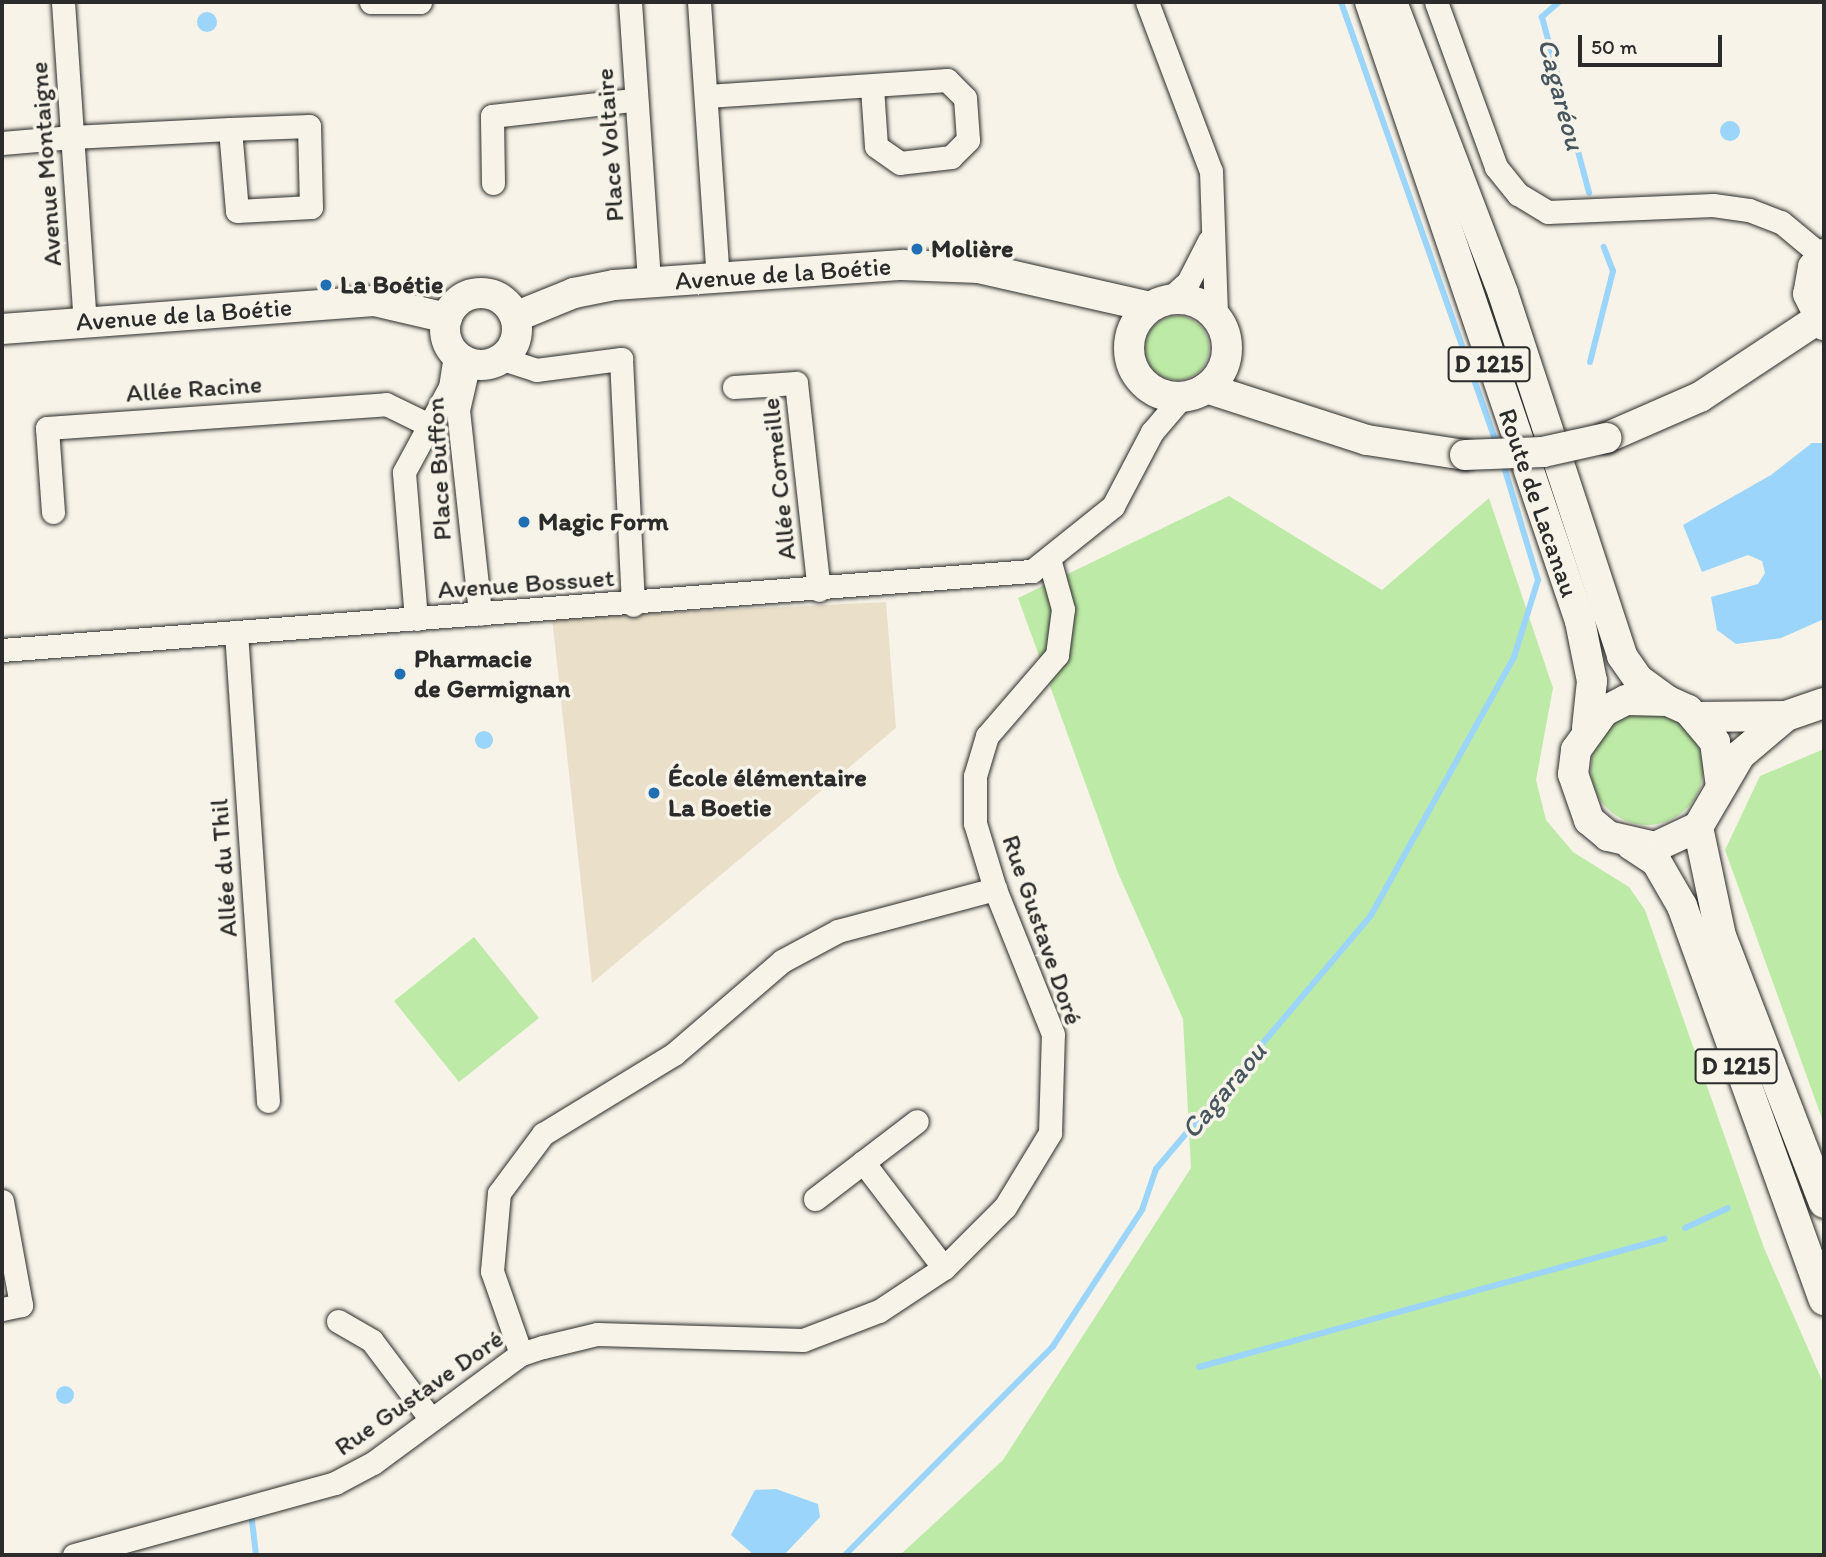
<!DOCTYPE html>
<meta charset="utf-8">
<style>
body{margin:0}
#map{position:relative;width:1826px;height:1557px;overflow:hidden;background:#f7f3e8;font-family:Itim,sans-serif}
div>[style]{position:absolute}
.built>*{inset:0;background:#eae0ca}
.green>*{inset:0;background:#beeaa7}
.round{border-radius:50%}
.water>*{inset:0;background:#9bd5fb}
.stream>*{height:6px;margin:-3px;padding:0 3px;transform-origin:3px;border-radius:3px;background:#9bd5fb}
.roads{filter:drop-shadow(0 0 2px #2b2b2b) drop-shadow(0 0 2px #2b2b2b)}
.minor>*{height:23px;margin:-11.5px;padding:0 11.5px;transform-origin:11.5px;border-radius:11.5px;background:#f7f3e8}
.major>*{height:30px;margin:-15px;padding:0 15px;transform-origin:15px;border-radius:15px;background:#f7f3e8}
.major>.ring{margin:-15px;padding:0;box-sizing:content-box;background:none;border:30px solid #f7f3e8;border-radius:50%}
.bridges{filter:drop-shadow(0 0 2px #2b2b2b) drop-shadow(0 0 2px #2b2b2b)}
.major-bridge>*{height:30px;margin:-15px;padding:0 15px;transform-origin:15px;border-radius:15px;background:#f7f3e8}
.dots>*{width:19px;height:19px;translate:-50% -50%;box-sizing:border-box;border:4px solid #f7f3e8;border-radius:50%}
span{translate:-50% -50%;white-space:nowrap;text-align:center;line-height:1.15;-webkit-text-stroke:7px #f7f3e8;paint-order:stroke}
.shield-label span{padding:2px 5px;background:#f7f3e8;border:2px solid;border-radius:5px;-webkit-text-stroke-width:0}
.shield-label{font-size:24px;color:#2b2b2b;font-weight:700}
.street-label{font-size:26px;color:#2b2b2b}
.poi-label{font-size:26px;color:#2b2b2b;font-weight:700}
.left{translate:0 -50%;text-align:left}
.water-label{font-size:28px;color:#47565f;font-style:italic}
.frame{position:absolute;inset:0;border:4px solid #2b2b2b;pointer-events:none}
.scale{position:absolute;left:1578px;top:35px;width:144px;height:32px;box-sizing:border-box;border:4px solid #2b2b2b;border-top:0;padding-left:9px;font-size:21px;line-height:24px;white-space:nowrap;color:#2b2b2b;-webkit-text-stroke:5px #f7f3e8;paint-order:stroke}
</style>
<div id="map">
<div class="built">
<div style="clip-path:polygon(886px 602px,896px 728px,592px 983px,552px 618px)"></div>
</div>
<div class="green">
<div class="round" style="left:1145px;top:316px;width:64px;height:64px"></div>
<div style="clip-path:polygon(1229px 496px,1382px 590px,1489px 498px,1553px 688px,1536px 780px,1546px 820px,1573px 852px,1629px 887px,1645px 910px,1764px 1248px,1824px 1385px,1824px 1555px,900px 1555px,1003px 1460px,1191px 1168px,1183px 1019px,1118px 873px,1018px 598px)"></div>
<div class="round" style="left:1591px;top:713px;width:112px;height:112px"></div>
<div style="clip-path:polygon(1824px 749px,1824px 1124px,1725px 850px,1760px 776px)"></div>
<div style="clip-path:polygon(474px 937px,539px 1018px,459px 1082px,394px 1001px)"></div>
</div>
<div class="water">
<div class="round" style="left:197px;top:12px;width:20px;height:20px"></div>
<div class="round" style="left:1720px;top:121px;width:20px;height:20px"></div>
<div style="clip-path:polygon(1812px 443px,1824px 443px,1824px 619px,1781px 638px,1736px 644px,1717px 630px,1711px 597px,1758px 584px,1765px 573px,1762px 561px,1748px 555px,1702px 572px,1683px 525px,1771px 475px)"></div>
<div class="round" style="left:475px;top:731px;width:18px;height:18px"></div>
<div class="round" style="left:56px;top:1386px;width:18px;height:18px"></div>
<div style="clip-path:polygon(776px 1489px,818px 1504px,820px 1517px,784px 1555px,754px 1555px,731px 1535px,755px 1490px)"></div>
</div>
<div class="stream">
<div style="left:1341px;top:2px;width:471px;rotate:70.6deg"></div>
<div style="left:1559px;top:2px;width:23px;rotate:139deg"></div>
<div style="left:1542px;top:17px;width:182px;rotate:75deg"></div>
<div style="left:1590px;top:362px;width:94px;rotate:-75.8deg"></div>
<div style="left:1613px;top:271px;width:26px;rotate:-111deg"></div>
<div style="left:1685px;top:1228px;width:47px;rotate:-24.9deg"></div>
<div style="left:1199px;top:1367px;width:483px;rotate:-15.4deg"></div>
<div style="left:251px;top:1512px;width:43px;rotate:83.4deg"></div>
<div style="left:845px;top:1555px;width:295px;rotate:-45.1deg"></div>
<div style="left:1053px;top:1346px;width:163px;rotate:-56.8deg"></div>
<div style="left:1142px;top:1210px;width:43px;rotate:-71.1deg"></div>
<div style="left:1156px;top:1169px;width:331px;rotate:-49.7deg"></div>
<div style="left:1370px;top:917px;width:297px;rotate:-61deg"></div>
<div style="left:1514px;top:657px;width:81px;rotate:-72.7deg"></div>
<div style="left:1538px;top:580px;width:122px;rotate:-106.7deg"></div>
</div>
<div class="roads">
<div class="minor">
<div style="left:63px;top:2px;width:321px;rotate:86.1deg"></div>
<div style="left:371px;top:2px;width:49px"></div>
<div style="left:630px;top:2px;width:282px;rotate:86.1deg"></div>
<div style="left:699px;top:2px;width:278px;rotate:86.1deg"></div>
<div style="left:1147px;top:2px;width:181px;rotate:69.3deg"></div>
<div style="left:1211px;top:171px;width:146px;rotate:88deg"></div>
<div style="left:1436px;top:2px;width:176px;rotate:70deg"></div>
<div style="left:1496px;top:167px;width:35px;rotate:51deg"></div>
<div style="left:1518px;top:194px;width:35px;rotate:31deg"></div>
<div style="left:1548px;top:212px;width:165px;rotate:-2.4deg"></div>
<div style="left:1713px;top:205px;width:36px;rotate:8deg"></div>
<div style="left:1749px;top:210px;width:34px;rotate:21deg"></div>
<div style="left:1781px;top:222px;width:53px;rotate:39.7deg"></div>
<div style="left:707px;top:96px;width:241px;rotate:-3.8deg"></div>
<div style="left:947px;top:80px;width:25px;rotate:45deg"></div>
<div style="left:965px;top:98px;width:42px;rotate:85.9deg"></div>
<div style="left:968px;top:140px;width:24px;rotate:135deg"></div>
<div style="left:951px;top:157px;width:51px;rotate:173.3deg"></div>
<div style="left:900px;top:163px;width:29px;rotate:-145deg"></div>
<div style="left:876px;top:146px;width:59px;rotate:-93.9deg"></div>
<div style="left:2px;top:143px;width:70px;rotate:-4.9deg"></div>
<div style="left:72px;top:137px;width:158px;rotate:-2.9deg"></div>
<div style="left:230px;top:129px;width:79px;rotate:-2.2deg"></div>
<div style="left:309px;top:126px;width:81px;rotate:88.6deg"></div>
<div style="left:311px;top:207px;width:74px;rotate:176.9deg"></div>
<div style="left:237px;top:211px;width:82px;rotate:-94.9deg"></div>
<div style="left:493px;top:183px;width:67px;rotate:-90.9deg"></div>
<div style="left:492px;top:116px;width:142px;rotate:-6.5deg"></div>
<div style="left:1169px;top:299px;width:25px;rotate:-42deg"></div>
<div style="left:1188px;top:282px;width:46px;rotate:-62.9deg"></div>
<div style="left:503px;top:359px;width:35px;rotate:18deg"></div>
<div style="left:536px;top:370px;width:86px;rotate:-7.4deg"></div>
<div style="left:621px;top:359px;width:246px;rotate:87.2deg"></div>
<div style="left:467px;top:371px;width:40px;rotate:103deg"></div>
<div style="left:458px;top:410px;width:205px;rotate:83.8deg"></div>
<div style="left:734px;top:387px;width:62px;rotate:-3.7deg"></div>
<div style="left:796px;top:383px;width:208px;rotate:83.7deg"></div>
<div style="left:53px;top:512px;width:84px;rotate:-94.1deg"></div>
<div style="left:47px;top:428px;width:340px;rotate:-4deg"></div>
<div style="left:386px;top:404px;width:43px;rotate:26deg"></div>
<div style="left:416px;top:619px;width:147px;rotate:-94.7deg"></div>
<div style="left:404px;top:472px;width:97px;rotate:-61.6deg"></div>
<div style="left:450px;top:387px;width:33px;rotate:-81deg"></div>
<div style="left:236px;top:632px;width:470px;rotate:86.1deg"></div>
<div style="left:2px;top:650px;width:1033px;rotate:-4.39deg"></div>
<div style="left:1032px;top:571px;width:104px;rotate:-38.7deg"></div>
<div style="left:1113px;top:506px;width:84px;rotate:-62.2deg"></div>
<div style="left:1152px;top:432px;width:46px;rotate:-49.4deg"></div>
<div style="left:863px;top:1162px;width:133px;rotate:52.6deg"></div>
<div style="left:815px;top:1199px;width:128px;rotate:-37.4deg"></div>
<div style="left:2px;top:1201px;width:106px;rotate:79.6deg"></div>
<div style="left:21px;top:1305px;width:19px;rotate:168deg"></div>
<div style="left:338px;top:1321px;width:39px;rotate:30deg"></div>
<div style="left:372px;top:1341px;width:95px;rotate:53.1deg"></div>
<div style="left:521px;top:1354px;width:88px;rotate:-109.3deg"></div>
<div style="left:492px;top:1271px;width:78px;rotate:-84.9deg"></div>
<div style="left:499px;top:1193px;width:74px;rotate:-53.3deg"></div>
<div style="left:543px;top:1134px;width:153px;rotate:-31.4deg"></div>
<div style="left:674px;top:1054px;width:143px;rotate:-40.7deg"></div>
<div style="left:782px;top:961px;width:64px;rotate:-28.2deg"></div>
<div style="left:838px;top:931px;width:163px;rotate:-15deg"></div>
<div style="left:74px;top:1555px;width:271px;rotate:-15.4deg"></div>
<div style="left:335px;top:1483px;width:43px;rotate:-27.8deg"></div>
<div style="left:373px;top:1463px;width:184px;rotate:-36.4deg"></div>
<div style="left:521px;top:1354px;width:23px;rotate:-18deg"></div>
<div style="left:543px;top:1347px;width:56px;rotate:-13.5deg"></div>
<div style="left:597px;top:1334px;width:206px;rotate:1.7deg"></div>
<div style="left:803px;top:1340px;width:81px;rotate:-20.9deg"></div>
<div style="left:879px;top:1311px;width:78px;rotate:-33.5deg"></div>
<div style="left:944px;top:1268px;width:86px;rotate:-45deg"></div>
<div style="left:1005px;top:1207px;width:87px;rotate:-58.7deg"></div>
<div style="left:1050px;top:1133px;width:99px;rotate:-88.3deg"></div>
<div style="left:1053px;top:1034px;width:156px;rotate:-111.8deg"></div>
<div style="left:995px;top:889px;width:69px;rotate:-106.9deg"></div>
<div style="left:975px;top:823px;width:47px;rotate:-90deg"></div>
<div style="left:975px;top:776px;width:42px;rotate:-73.3deg"></div>
<div style="left:987px;top:736px;width:107px;rotate:-49.2deg"></div>
<div style="left:1057px;top:655px;width:46px;rotate:-82.6deg"></div>
<div style="left:1063px;top:609px;width:49px;rotate:-105.5deg"></div>
</div>
<div class="major">
<div style="left:1370px;top:2px;width:654px;rotate:71.26deg"></div>
<div style="left:1580px;top:621px;width:61px;rotate:78.7deg"></div>
<div style="left:1592px;top:681px;width:47px;rotate:96.1deg"></div>
<div style="left:1392px;top:2px;width:311px;rotate:69.1deg"></div>
<div style="left:1503px;top:293px;width:382px;rotate:71.8deg"></div>
<div style="left:1622px;top:656px;width:29px;rotate:55deg"></div>
<div style="left:1639px;top:680px;width:36px;rotate:36deg"></div>
<div style="left:1824px;top:254px;width:17px;rotate:130deg"></div>
<div style="left:1813px;top:267px;width:27px;rotate:100deg"></div>
<div style="left:1808px;top:294px;width:35px;rotate:63deg"></div>
<div class="ring" style="left:445px;top:293px;width:42px;height:42px"></div>
<div class="ring" style="left:1129px;top:299px;width:68px;height:68px"></div>
<div style="left:515px;top:317px;width:64px;rotate:-22.1deg"></div>
<div style="left:574px;top:293px;width:41px;rotate:-11.3deg"></div>
<div style="left:614px;top:285px;width:289px;rotate:-4deg"></div>
<div style="left:902px;top:265px;width:77px;rotate:2.2deg"></div>
<div style="left:979px;top:268px;width:175px;rotate:12.8deg"></div>
<div style="left:2px;top:329px;width:373px;rotate:-4.3deg"></div>
<div style="left:374px;top:301px;width:75px;rotate:13.1deg"></div>
<div style="left:1206px;top:388px;width:169px;rotate:17.9deg"></div>
<div style="left:1367px;top:440px;width:99px;rotate:8.7deg"></div>
<div style="left:1606px;top:438px;width:103px;rotate:-23.6deg"></div>
<div style="left:1700px;top:397px;width:141px;rotate:-33.5deg"></div>
<div style="left:1696px;top:717px;width:90px;rotate:-0.6deg"></div>
<div style="left:1786px;top:716px;width:40px;rotate:-18.9deg"></div>
<div style="left:1721px;top:787px;width:45px;rotate:-97.6deg"></div>
<div style="left:1715px;top:742px;width:42px;rotate:-130.2deg"></div>
<div style="left:1688px;top:710px;width:22px;rotate:-156deg"></div>
<div style="left:1668px;top:701px;width:42px;rotate:-178.6deg"></div>
<div style="left:1626px;top:700px;width:25px;rotate:153deg"></div>
<div style="left:1604px;top:711px;width:48px;rotate:125.7deg"></div>
<div style="left:1576px;top:750px;width:24px;rotate:97deg"></div>
<div style="left:1573px;top:774px;width:49px;rotate:70.8deg"></div>
<div style="left:1589px;top:820px;width:25px;rotate:40deg"></div>
<div style="left:1608px;top:836px;width:48px;rotate:13.2deg"></div>
<div style="left:1655px;top:847px;width:47px;rotate:-24.9deg"></div>
<div style="left:1698px;top:827px;width:83px;rotate:-59.7deg"></div>
<div style="left:1740px;top:755px;width:60px;rotate:-40.3deg"></div>
<div style="left:1698px;top:827px;width:111px;rotate:78.1deg"></div>
<div style="left:1721px;top:936px;width:286px;rotate:68.9deg"></div>
<div style="left:1631px;top:845px;width:30px;rotate:33deg"></div>
<div style="left:1656px;top:861px;width:52px;rotate:60deg"></div>
<div style="left:1682px;top:906px;width:419px;rotate:70.2deg"></div>
</div>
</div>
<div class="bridges">
<div class="major-bridge">
<div style="left:1465px;top:455px;width:78px;rotate:-2.2deg"></div>
<div style="left:1543px;top:452px;width:65px;rotate:-12.5deg"></div>
</div>
</div>
<div class="dots">
<div style="left:917px;top:249px;background:#1f6fb2"></div>
<div style="left:326px;top:285px;background:#1f6fb2"></div>
<div style="left:524px;top:522px;background:#1f6fb2"></div>
<div style="left:400px;top:674px;background:#1f6fb2"></div>
<div style="left:654px;top:793px;background:#1f6fb2"></div>
</div>
<div class="shield-label">
<span style="left:1489px;top:364px">D 1215</span>
<span style="left:1736px;top:1066px">D 1215</span>
</div>
<div class="street-label">
<span style="left:610px;top:145px;rotate:-94deg">Place Voltaire</span>
<span style="left:46px;top:164px;rotate:-94deg">Avenue Montaigne</span>
<span style="left:783px;top:274px;rotate:-4deg">Avenue de la Boétie</span>
<span style="left:184px;top:315px;rotate:-4deg">Avenue de la Boétie</span>
<span style="left:194px;top:389px;rotate:-4deg">Allée Racine</span>
<span style="left:439px;top:469px;rotate:-93deg">Place Buffon</span>
<span style="left:779px;top:479px;rotate:-96deg">Allée Corneille</span>
<span style="left:1538px;top:503px;rotate:71deg">Route de Lacanau</span>
<span style="left:526px;top:584px;rotate:-4deg">Avenue Bossuet</span>
<span style="left:224px;top:868px;rotate:-94deg">Allée du Thil</span>
<span style="left:1042px;top:930px;rotate:71deg">Rue Gustave Doré</span>
<span style="left:419px;top:1393px;rotate:-35deg">Rue Gustave Doré</span>
</div>
<div class="poi-label">
<span class="left" style="left:931px;top:249px">Molière</span>
<span class="left" style="left:340px;top:285px">La Boétie</span>
<span class="left" style="left:538px;top:522px">Magic Form</span>
<span class="left" style="left:414px;top:674px">Pharmacie<br>de Germignan</span>
<span class="left" style="left:668px;top:793px">École élémentaire<br>La Boetie</span>
</div>
<div class="water-label">
<span style="left:1562px;top:94px;rotate:75deg">Cagaréou</span>
<span style="left:1223px;top:1090px;rotate:-50deg">Cagaraou</span>
</div>
<div class="frame"></div>
<div class="scale">50 m</div>
</div>
